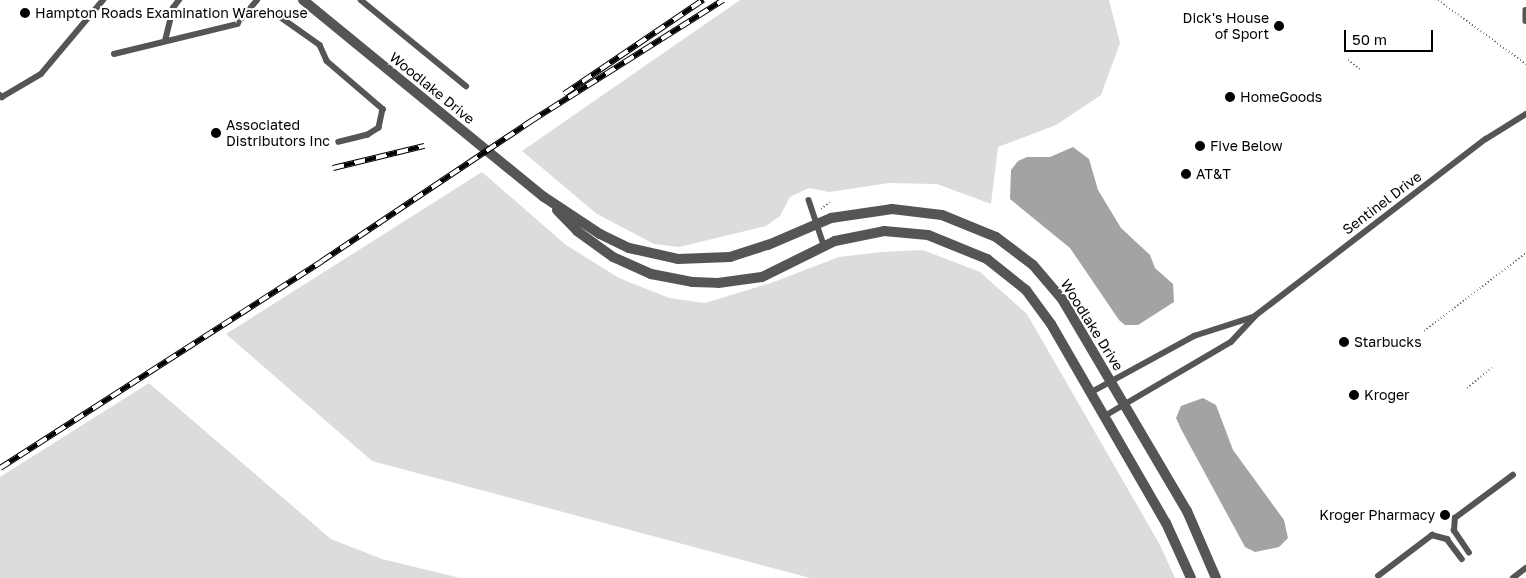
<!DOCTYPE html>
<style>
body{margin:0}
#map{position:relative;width:1526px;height:578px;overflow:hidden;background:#fff;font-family:"Golos Text",sans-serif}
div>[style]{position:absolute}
.green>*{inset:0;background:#dcdcdc}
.water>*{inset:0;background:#a3a3a3}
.path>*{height:2px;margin-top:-1px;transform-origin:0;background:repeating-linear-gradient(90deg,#777 0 1px,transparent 0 3.5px)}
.service>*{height:5.5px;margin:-2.75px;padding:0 2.75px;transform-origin:2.75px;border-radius:2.75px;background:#555}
.tertiary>*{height:10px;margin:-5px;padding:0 5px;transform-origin:5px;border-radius:5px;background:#555}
.rail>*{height:5.5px;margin-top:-2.75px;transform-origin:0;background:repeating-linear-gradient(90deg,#fff 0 11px,#000 0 22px);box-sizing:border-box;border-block:1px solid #000}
.dots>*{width:14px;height:14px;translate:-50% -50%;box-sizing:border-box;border:2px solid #fff;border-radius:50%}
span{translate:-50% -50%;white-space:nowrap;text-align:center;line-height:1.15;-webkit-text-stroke:4px #fff;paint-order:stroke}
.poi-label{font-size:14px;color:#000}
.left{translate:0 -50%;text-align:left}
.right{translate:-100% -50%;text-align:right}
.street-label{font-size:14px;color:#000}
.scale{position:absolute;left:1344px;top:30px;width:89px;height:22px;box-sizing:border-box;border:2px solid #000;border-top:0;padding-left:6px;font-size:15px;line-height:18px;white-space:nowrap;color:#000;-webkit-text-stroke:4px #fff;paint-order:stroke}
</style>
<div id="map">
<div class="green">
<div style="clip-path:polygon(740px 0,1109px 0,1120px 43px,1101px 95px,1056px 125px,998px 147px,991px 204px,937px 184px,889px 183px,829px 192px,809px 188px,790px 197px,780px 216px,766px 226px,679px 247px,654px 244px,597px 214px,522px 151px)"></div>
<div style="clip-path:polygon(482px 172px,566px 245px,619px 278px,669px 298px,705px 303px,771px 283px,839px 257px,882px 252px,923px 250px,980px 272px,1027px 314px,1160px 545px,1175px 578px,810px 578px,372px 461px,226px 334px)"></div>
<div style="clip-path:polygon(149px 383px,331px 539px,382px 559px,460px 578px,0 578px,0 477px)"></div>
</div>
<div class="water">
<div style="clip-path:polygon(1073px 147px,1089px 159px,1098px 190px,1121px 228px,1150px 255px,1155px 268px,1173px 284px,1174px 302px,1138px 325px,1125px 325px,1119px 320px,1070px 248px,1010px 199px,1011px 170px,1018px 161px,1027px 157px,1050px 157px)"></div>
<div style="clip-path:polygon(1203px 398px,1216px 405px,1233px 450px,1284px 520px,1288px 538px,1279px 547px,1255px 552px,1245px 547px,1181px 429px,1176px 418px,1181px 406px)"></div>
</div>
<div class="path">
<div style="left:1438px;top:0;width:109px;rotate:36deg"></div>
<div style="left:1348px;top:60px;width:15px;rotate:37deg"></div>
<div style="left:821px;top:209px;width:11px;rotate:-38deg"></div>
<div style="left:1424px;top:331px;width:128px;rotate:-37.4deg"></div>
<div style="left:1467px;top:388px;width:32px;rotate:-39deg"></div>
</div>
<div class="service">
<div style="left:361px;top:0;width:136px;rotate:39.3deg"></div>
<div style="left:1526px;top:10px;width:11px;rotate:90deg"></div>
<div style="left:246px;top:13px;width:33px;rotate:5deg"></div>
<div style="left:279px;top:16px;width:50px;rotate:35.3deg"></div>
<div style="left:320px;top:45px;width:17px;rotate:66deg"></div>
<div style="left:327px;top:61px;width:74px;rotate:40.6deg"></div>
<div style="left:383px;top:109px;width:19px;rotate:102deg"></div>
<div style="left:379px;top:128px;width:13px;rotate:148deg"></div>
<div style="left:368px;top:135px;width:30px;rotate:166deg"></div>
<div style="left:165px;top:41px;width:34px;rotate:-76deg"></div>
<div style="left:173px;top:8px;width:10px;rotate:-53deg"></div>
<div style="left:114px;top:54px;width:127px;rotate:-13.7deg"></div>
<div style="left:237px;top:24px;width:31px;rotate:-50deg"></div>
<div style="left:0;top:95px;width:3px;rotate:45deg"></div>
<div style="left:2px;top:97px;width:45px;rotate:-30.5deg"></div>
<div style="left:41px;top:74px;width:97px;rotate:-50deg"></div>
<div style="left:809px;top:200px;width:47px;rotate:71.6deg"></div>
<div style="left:1090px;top:393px;width:119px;rotate:-28.7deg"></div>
<div style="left:1194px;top:336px;width:62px;rotate:-17.9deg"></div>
<div style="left:1103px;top:417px;width:148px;rotate:-30.4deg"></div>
<div style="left:1231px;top:342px;width:35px;rotate:-47deg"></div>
<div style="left:1255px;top:316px;width:291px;rotate:-37.5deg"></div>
<div style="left:1486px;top:139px;width:47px;rotate:-32deg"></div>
<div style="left:1469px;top:553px;width:27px;rotate:-124deg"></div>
<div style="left:1454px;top:531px;width:13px;rotate:-86deg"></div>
<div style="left:1455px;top:518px;width:72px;rotate:-36.6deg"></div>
<div style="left:1378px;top:576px;width:68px;rotate:-37.2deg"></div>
<div style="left:1432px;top:535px;width:16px;rotate:15deg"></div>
<div style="left:1447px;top:539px;width:25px;rotate:53deg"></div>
<div style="left:1513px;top:578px;width:16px;rotate:-38deg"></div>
</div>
<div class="tertiary">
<div style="left:303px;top:0;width:311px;rotate:39.3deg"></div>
<div style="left:544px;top:197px;width:67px;rotate:33.5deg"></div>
<div style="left:600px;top:234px;width:32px;rotate:26deg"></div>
<div style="left:629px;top:248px;width:50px;rotate:12.7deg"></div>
<div style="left:678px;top:259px;width:52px;rotate:-2.2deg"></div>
<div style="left:730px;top:257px;width:40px;rotate:-18deg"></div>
<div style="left:768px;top:245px;width:69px;rotate:-23.2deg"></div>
<div style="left:831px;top:218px;width:62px;rotate:-8.4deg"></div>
<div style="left:892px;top:209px;width:50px;rotate:6.8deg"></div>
<div style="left:942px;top:215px;width:58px;rotate:22.2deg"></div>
<div style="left:996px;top:237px;width:46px;rotate:37.1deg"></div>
<div style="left:1033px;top:265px;width:45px;rotate:49.5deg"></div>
<div style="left:1062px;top:299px;width:246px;rotate:59.5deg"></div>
<div style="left:1187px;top:511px;width:73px;rotate:66.6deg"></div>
<div style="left:557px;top:210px;width:29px;rotate:46deg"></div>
<div style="left:577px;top:231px;width:44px;rotate:35.8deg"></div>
<div style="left:613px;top:257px;width:42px;rotate:24.1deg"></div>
<div style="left:651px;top:274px;width:43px;rotate:10.8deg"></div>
<div style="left:693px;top:282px;width:25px;rotate:2deg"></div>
<div style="left:718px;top:283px;width:44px;rotate:-7.8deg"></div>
<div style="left:762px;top:277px;width:81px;rotate:-26.3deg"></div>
<div style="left:835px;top:241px;width:50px;rotate:-11.5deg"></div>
<div style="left:884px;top:231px;width:44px;rotate:5.2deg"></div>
<div style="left:928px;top:235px;width:64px;rotate:22.1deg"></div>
<div style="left:987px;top:259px;width:50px;rotate:38.5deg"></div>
<div style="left:1026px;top:290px;width:42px;rotate:53.7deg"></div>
<div style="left:1051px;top:324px;width:230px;rotate:60deg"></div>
<div style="left:1166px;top:523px;width:60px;rotate:65.6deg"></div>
</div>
<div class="rail">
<div style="left:564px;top:94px;width:168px;rotate:-34.1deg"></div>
<div style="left:333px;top:168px;width:94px;rotate:-13.6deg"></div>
<div style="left:0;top:468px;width:383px;rotate:-32.7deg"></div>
<div style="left:322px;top:261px;width:252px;rotate:-33.8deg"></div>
<div style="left:531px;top:121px;width:227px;rotate:-32.2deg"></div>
</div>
<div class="dots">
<div style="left:25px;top:13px;background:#000"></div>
<div style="left:1279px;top:26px;background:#000"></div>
<div style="left:1230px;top:97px;background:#000"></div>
<div style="left:216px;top:133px;background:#000"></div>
<div style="left:1200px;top:146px;background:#000"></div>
<div style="left:1186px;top:174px;background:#000"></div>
<div style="left:1344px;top:342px;background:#000"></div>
<div style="left:1354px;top:395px;background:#000"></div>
<div style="left:1445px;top:515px;background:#000"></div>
</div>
<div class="poi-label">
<span class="left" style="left:35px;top:13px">Hampton Roads Examination Warehouse</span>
<span class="right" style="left:1269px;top:26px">Dick's House<br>of Sport</span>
<span class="left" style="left:1240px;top:97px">HomeGoods</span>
<span class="left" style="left:226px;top:133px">Associated<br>Distributors Inc</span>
<span class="left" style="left:1210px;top:146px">Five Below</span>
<span class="left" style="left:1196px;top:174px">AT&amp;T</span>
<span class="left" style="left:1354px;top:342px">Starbucks</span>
<span class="left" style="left:1364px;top:395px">Kroger</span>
<span class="right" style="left:1435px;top:515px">Kroger Pharmacy</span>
</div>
<div class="street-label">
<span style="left:432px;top:88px;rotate:39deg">Woodlake Drive</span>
<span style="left:1382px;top:203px;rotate:-37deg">Sentinel Drive</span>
<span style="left:1092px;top:325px;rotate:58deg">Woodlake Drive</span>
</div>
<div class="scale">50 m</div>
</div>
